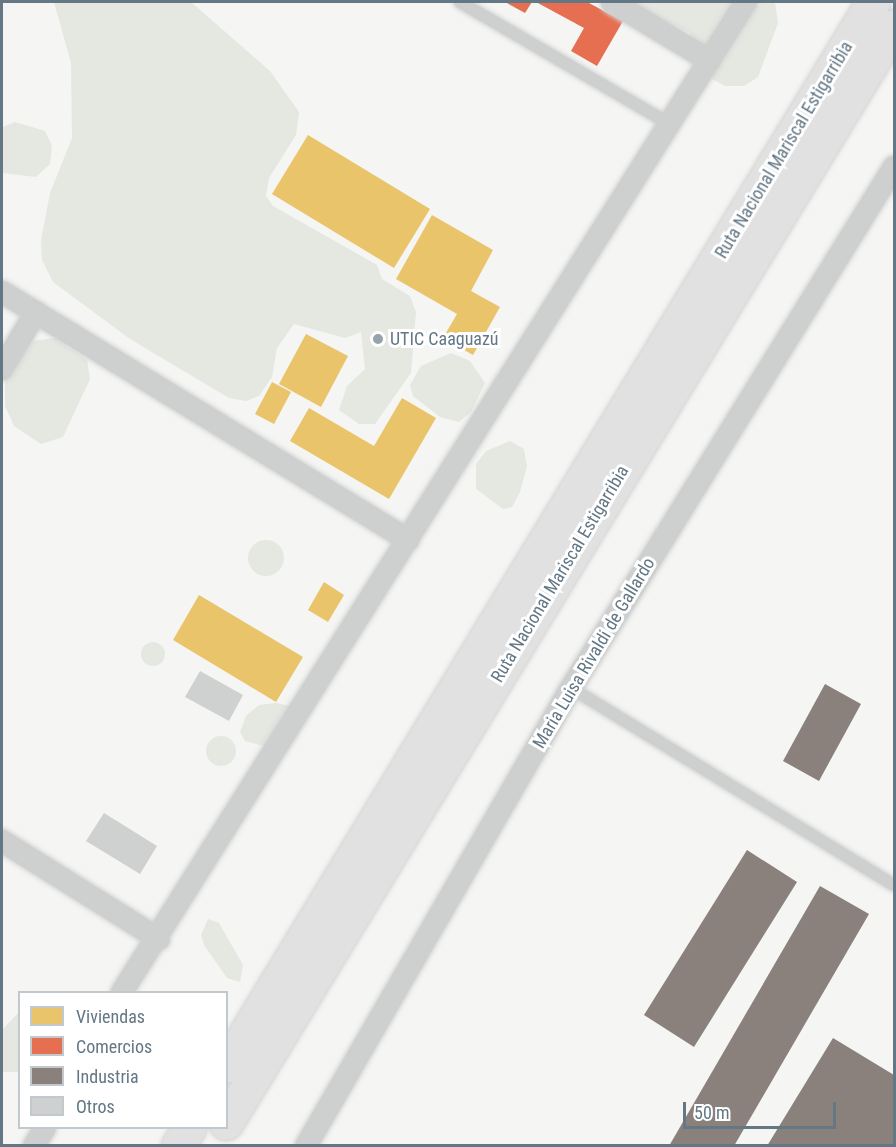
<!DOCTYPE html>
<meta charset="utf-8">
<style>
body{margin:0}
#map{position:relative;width:896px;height:1147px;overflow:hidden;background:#f5f5f3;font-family:"Roboto Condensed",sans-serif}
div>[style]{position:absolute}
.green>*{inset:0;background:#e4e8e1}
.round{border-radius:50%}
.homes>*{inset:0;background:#e9c46a}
.shops>*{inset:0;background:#e76f51}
.industry>*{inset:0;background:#8a817c}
.building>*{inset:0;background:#cfd1d0}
.roads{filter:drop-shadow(0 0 2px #d2d3d3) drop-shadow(0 0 2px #d2d3d3)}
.service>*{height:12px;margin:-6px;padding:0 6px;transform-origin:6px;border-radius:6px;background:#ced0d0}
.minor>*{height:22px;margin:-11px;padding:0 11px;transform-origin:11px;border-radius:11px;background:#ced0d0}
.trunk>*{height:33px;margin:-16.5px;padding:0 16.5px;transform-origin:16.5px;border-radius:16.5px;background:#e1e1e2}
.dots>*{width:16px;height:16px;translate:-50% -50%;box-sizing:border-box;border:3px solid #fff;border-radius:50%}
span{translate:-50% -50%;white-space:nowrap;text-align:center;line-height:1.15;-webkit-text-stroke:6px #fff;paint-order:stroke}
.street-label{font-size:18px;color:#637785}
.poi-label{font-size:18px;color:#637785}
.left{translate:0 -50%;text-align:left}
.frame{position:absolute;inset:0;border:3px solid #637785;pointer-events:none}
.legend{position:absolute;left:18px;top:991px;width:210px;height:138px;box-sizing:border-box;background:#fff;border:2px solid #c1c9ce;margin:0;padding:8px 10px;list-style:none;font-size:18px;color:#637785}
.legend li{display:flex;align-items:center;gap:12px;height:30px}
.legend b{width:30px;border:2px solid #c1c9ce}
.scale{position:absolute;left:683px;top:1102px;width:153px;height:27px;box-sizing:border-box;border:3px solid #637785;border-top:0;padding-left:8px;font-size:18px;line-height:21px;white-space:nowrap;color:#637785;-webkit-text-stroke:4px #fff;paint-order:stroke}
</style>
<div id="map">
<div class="green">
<div style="clip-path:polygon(54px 2px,191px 2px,270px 71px,299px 112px,296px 135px,269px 178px,266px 196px,273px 206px,377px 265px,382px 279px,410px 296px,416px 312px,411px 373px,375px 424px,359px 424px,339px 410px,347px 386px,365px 369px,361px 332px,345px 338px,294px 324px,277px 348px,272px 377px,259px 396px,246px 401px,229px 398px,130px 339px,53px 282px,42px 260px,41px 240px,50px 193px,72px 138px,71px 63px)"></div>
<div style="clip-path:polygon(625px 2px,775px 2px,778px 23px,758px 77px,744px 86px,725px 86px,703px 74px,690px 33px)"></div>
<div style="clip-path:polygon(15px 122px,45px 131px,52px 146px,50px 164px,36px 177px,2px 173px,2px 127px)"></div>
<div style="clip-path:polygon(55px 338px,87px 360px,90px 379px,63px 437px,41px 444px,14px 426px,5px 406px,5px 378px,32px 341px)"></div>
<div style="clip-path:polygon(451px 353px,470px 361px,485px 383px,471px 412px,459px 422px,440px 417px,413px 396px,410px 385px,421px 366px)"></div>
<div style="clip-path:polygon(510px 441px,524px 449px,527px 466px,520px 492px,512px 507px,503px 509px,476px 489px,476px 464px,486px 451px)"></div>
<div class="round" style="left:248px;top:540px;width:36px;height:36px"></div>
<div class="round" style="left:141px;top:642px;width:24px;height:24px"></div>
<div style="clip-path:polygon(277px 703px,293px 707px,271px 748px,245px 741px,240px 732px,246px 716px,259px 705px)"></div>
<div class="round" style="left:206px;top:736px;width:30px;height:30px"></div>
<div style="clip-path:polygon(208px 919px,219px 923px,243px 965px,240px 982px,227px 978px,204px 945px,201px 935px)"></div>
<div style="clip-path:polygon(19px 1012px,19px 1072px,2px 1072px,2px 1030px)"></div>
</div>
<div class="homes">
<div style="clip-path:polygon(308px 135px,430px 209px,394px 268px,272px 194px)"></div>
<div style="clip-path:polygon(432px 215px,493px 250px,471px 291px,500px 307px,473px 355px,443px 338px,457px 314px,396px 279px)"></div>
<div style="clip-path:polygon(306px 334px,348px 356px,321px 407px,279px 384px)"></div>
<div style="clip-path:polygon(272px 382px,291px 392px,274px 424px,255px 414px)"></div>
<div style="clip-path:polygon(402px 398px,436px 418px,389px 499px,290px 441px,309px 408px,374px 446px)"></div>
<div style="clip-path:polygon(324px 582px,344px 595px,328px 622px,308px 610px)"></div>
<div style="clip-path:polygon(199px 595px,303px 657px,276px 702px,173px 640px)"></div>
</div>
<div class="shops">
<div style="clip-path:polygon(505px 2px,532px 2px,525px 13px)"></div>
<div style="clip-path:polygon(536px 2px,587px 2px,623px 21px,597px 66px,571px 51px,584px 28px)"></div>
</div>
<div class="industry">
<div style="clip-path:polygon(825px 684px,861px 704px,819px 781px,783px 761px)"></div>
<div style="clip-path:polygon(747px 850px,797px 882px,694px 1047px,644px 1015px)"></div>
<div style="clip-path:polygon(820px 886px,869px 914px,734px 1146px,669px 1146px)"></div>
<div style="clip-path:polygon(833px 1038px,894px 1075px,894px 1146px,767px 1146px)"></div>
</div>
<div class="building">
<div style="clip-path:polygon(200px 671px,243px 695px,229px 721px,185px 697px)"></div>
<div style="clip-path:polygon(104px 813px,157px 846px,140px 874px,86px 841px)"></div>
</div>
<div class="roads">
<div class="service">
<div style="left:460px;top:2px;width:243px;rotate:30.2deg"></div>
<div style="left:571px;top:688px;width:378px;rotate:31.4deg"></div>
</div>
<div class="minor">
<div style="left:612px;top:2px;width:114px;rotate:31deg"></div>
<div style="left:2px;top:292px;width:476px;rotate:31.4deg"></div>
<div style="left:2px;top:369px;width:66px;rotate:-59.2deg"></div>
<div style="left:2px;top:841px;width:185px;rotate:32deg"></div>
<div style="left:122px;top:992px;width:1170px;rotate:-57.78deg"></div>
<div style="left:34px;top:1146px;width:21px;rotate:-59deg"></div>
<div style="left:306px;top:1146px;width:529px;rotate:-59.95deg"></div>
<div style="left:571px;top:688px;width:613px;rotate:-58.2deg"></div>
</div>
<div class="trunk">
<div style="left:226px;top:1066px;width:1245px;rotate:-58.7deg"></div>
<div style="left:226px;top:1123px;width:1284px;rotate:-58.66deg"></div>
<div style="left:178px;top:1146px;width:21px;rotate:-59deg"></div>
</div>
</div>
<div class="dots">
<div style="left:378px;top:339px;background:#96a3ac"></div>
</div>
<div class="street-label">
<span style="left:784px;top:150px;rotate:-59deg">Ruta Nacional Mariscal Estigarribia</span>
<span style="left:560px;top:574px;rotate:-59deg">Ruta Nacional Mariscal Estigarribia</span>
<span style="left:594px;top:653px;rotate:-59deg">Maria Luisa Rivaldi de Gallardo</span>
</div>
<div class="poi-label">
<span class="left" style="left:390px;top:339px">UTIC Caaguazú</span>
</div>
<div class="frame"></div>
<ul class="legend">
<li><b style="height:16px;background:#e9c46a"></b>Viviendas</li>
<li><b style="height:16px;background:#e76f51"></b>Comercios</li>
<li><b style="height:16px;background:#8a817c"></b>Industria</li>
<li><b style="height:16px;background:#cfd1d0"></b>Otros</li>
</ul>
<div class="scale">50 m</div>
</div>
